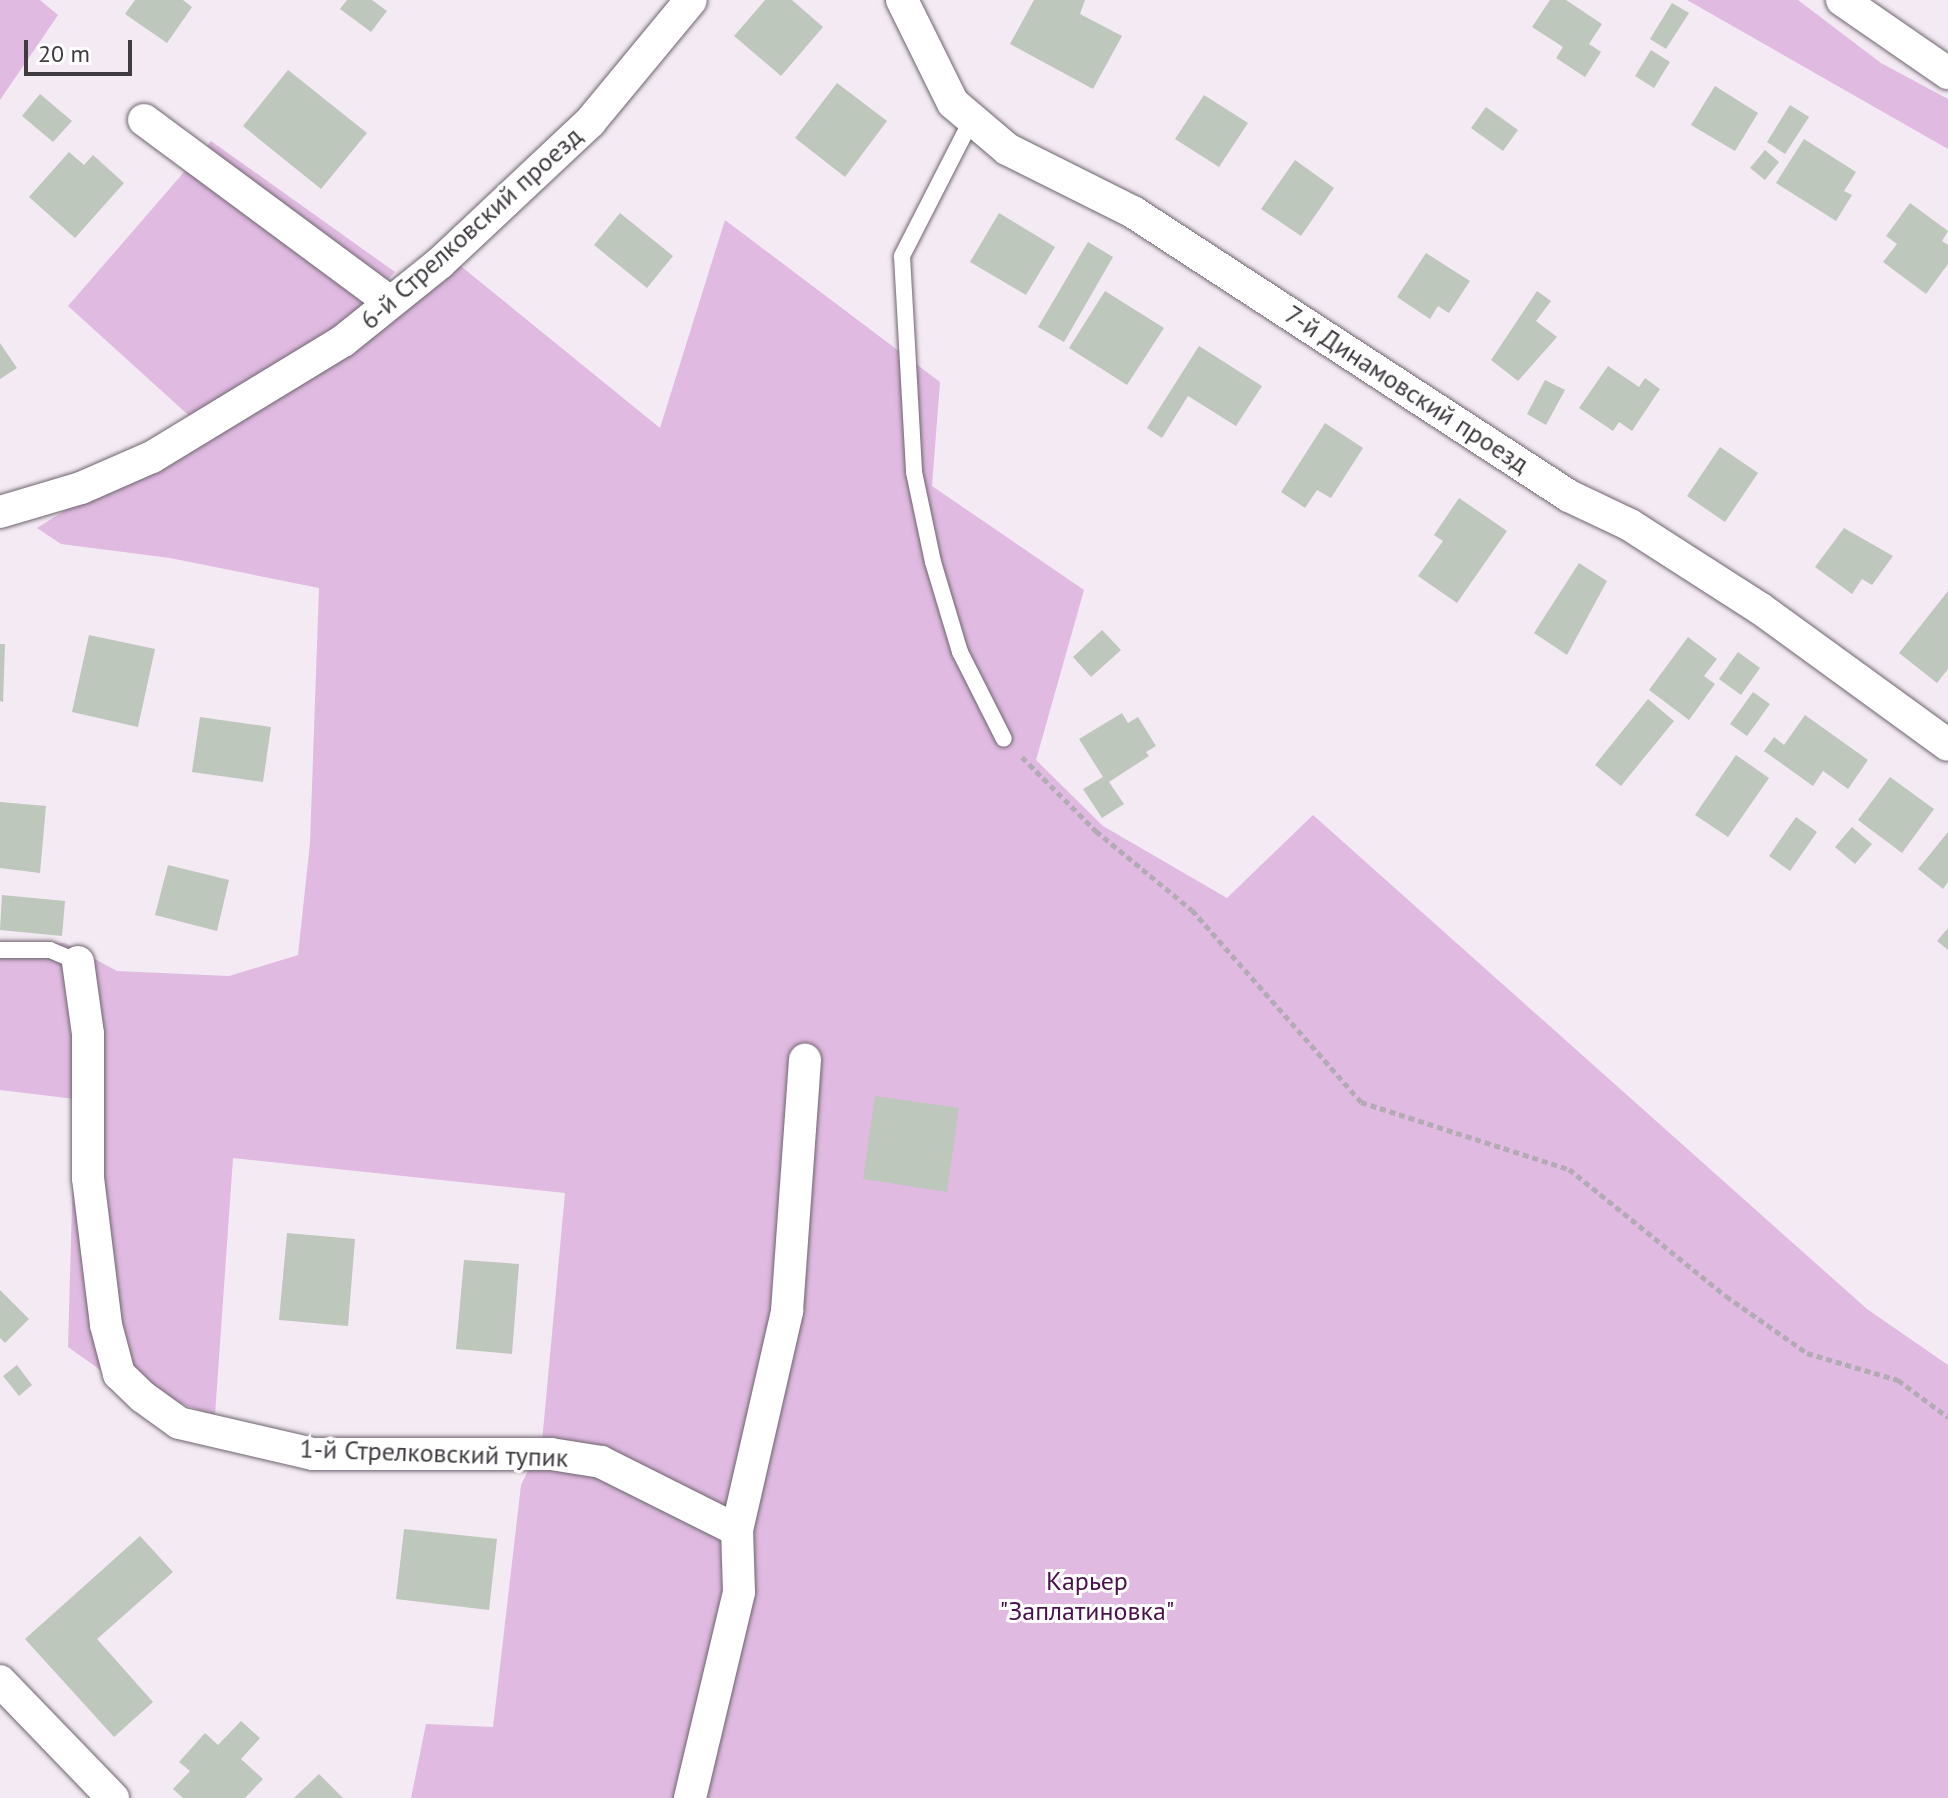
<!DOCTYPE html>
<meta charset="utf-8">
<style>
body{margin:0}
#map{position:relative;width:1948px;height:1798px;overflow:hidden;background:#f4eaf4;font-family:"PT Sans",sans-serif}
div>[style]{position:absolute}
.green>*{inset:0;background:#e0bae1}
.building>*{inset:0;background:#bdc7bc}
.path>*{height:5px;margin-top:-2.5px;transform-origin:0;background:repeating-linear-gradient(90deg,#b3abb4 0 6px,transparent 0 10px)}
.roads{filter:drop-shadow(0 0 2px #6e656e) drop-shadow(0 0 2px #6e656e)}
.lane>*{height:16px;margin:-8px;padding:0 8px;transform-origin:8px;border-radius:8px;background:#fff}
.street>*{height:32px;margin:-16px;padding:0 16px;transform-origin:16px;border-radius:16px;background:#fff}
span{translate:-50% -50%;white-space:nowrap;text-align:center;line-height:1.15;-webkit-text-stroke:6px #fff;paint-order:stroke}
.street-label{font-size:26px;color:#3f3b40}
.park-label{font-size:26px;color:#4a114e}
.scale{position:absolute;left:24px;top:40px;width:108px;height:36px;box-sizing:border-box;border:4px solid #3f3b40;border-top:0;padding-left:10px;font-size:24px;line-height:28px;white-space:nowrap;color:#3f3b40;-webkit-text-stroke:6px #fff;paint-order:stroke}
</style>
<div id="map">
<div class="green">
<div style="clip-path:polygon(0 0,40px 0,58px 15px,0 100px)"></div>
<div style="clip-path:polygon(1687px 0,1798px 0,1881px 63px,1948px 99px,1948px 149px)"></div>
<div style="clip-path:polygon(211px 141px,395px 272px,337px 332px,196px 422px,68px 306px)"></div>
<div style="clip-path:polygon(725px 220px,940px 382px,932px 486px,1084px 590px,1036px 760px,1103px 826px,1227px 898px,1313px 815px,1867px 1309px,1948px 1365px,1948px 1798px,411px 1798px,426px 1724px,493px 1727px,521px 1485px,542px 1442px,565px 1193px,233px 1158px,215px 1415px,120px 1384px,68px 1347px,75px 1099px,0 1090px,0 942px,65px 943px,117px 971px,229px 976px,298px 955px,310px 843px,319px 588px,170px 558px,61px 544px,37px 528px,457px 263px,660px 428px)"></div>
</div>
<div class="building">
<div style="clip-path:polygon(135px 0,183px 0,192px 7px,167px 43px,125px 14px)"></div>
<div style="clip-path:polygon(347px 0,372px 0,387px 11px,371px 32px,340px 9px)"></div>
<div style="clip-path:polygon(765px 0,792px 0,823px 27px,781px 76px,734px 36px)"></div>
<div style="clip-path:polygon(1034px 0,1085px 0,1080px 14px,1122px 36px,1093px 89px,1010px 44px)"></div>
<div style="clip-path:polygon(1550px 0,1566px 0,1602px 24px,1589px 44px,1601px 52px,1585px 77px,1556px 58px,1563px 47px,1532px 27px)"></div>
<div style="clip-path:polygon(1672px 3px,1689px 13px,1666px 49px,1650px 39px)"></div>
<div style="clip-path:polygon(1651px 50px,1670px 62px,1654px 88px,1635px 76px)"></div>
<div style="clip-path:polygon(288px 70px,367px 133px,321px 189px,243px 126px)"></div>
<div style="clip-path:polygon(837px 83px,887px 121px,845px 177px,795px 138px)"></div>
<div style="clip-path:polygon(1715px 86px,1758px 113px,1735px 151px,1691px 125px)"></div>
<div style="clip-path:polygon(40px 94px,72px 121px,53px 142px,22px 116px)"></div>
<div style="clip-path:polygon(1204px 95px,1248px 123px,1219px 167px,1175px 139px)"></div>
<div style="clip-path:polygon(1790px 105px,1809px 117px,1785px 154px,1767px 142px)"></div>
<div style="clip-path:polygon(1486px 107px,1518px 130px,1503px 151px,1471px 128px)"></div>
<div style="clip-path:polygon(1804px 139px,1856px 172px,1844px 191px,1852px 195px,1836px 221px,1776px 183px)"></div>
<div style="clip-path:polygon(1765px 150px,1779px 162px,1765px 180px,1750px 168px)"></div>
<div style="clip-path:polygon(69px 152px,84px 165px,93px 155px,124px 183px,75px 238px,29px 197px)"></div>
<div style="clip-path:polygon(1295px 160px,1334px 188px,1301px 236px,1261px 209px)"></div>
<div style="clip-path:polygon(1910px 203px,1948px 231px,1942px 241px,1948px 245px,1948px 264px,1926px 294px,1883px 262px,1897px 244px,1886px 236px)"></div>
<div style="clip-path:polygon(620px 213px,673px 256px,647px 288px,594px 245px)"></div>
<div style="clip-path:polygon(999px 213px,1055px 247px,1026px 295px,970px 262px)"></div>
<div style="clip-path:polygon(1088px 242px,1113px 257px,1064px 342px,1038px 327px)"></div>
<div style="clip-path:polygon(1426px 253px,1470px 281px,1449px 313px,1438px 306px,1430px 319px,1397px 297px)"></div>
<div style="clip-path:polygon(1105px 291px,1164px 328px,1127px 385px,1069px 348px)"></div>
<div style="clip-path:polygon(1537px 291px,1551px 301px,1536px 321px,1557px 337px,1518px 381px,1491px 360px)"></div>
<div style="clip-path:polygon(0 343px,17px 368px,0 379px)"></div>
<div style="clip-path:polygon(1199px 346px,1262px 386px,1236px 426px,1188px 396px,1162px 438px,1147px 428px)"></div>
<div style="clip-path:polygon(1608px 366px,1639px 387px,1645px 378px,1660px 389px,1632px 431px,1619px 422px,1613px 431px,1579px 408px)"></div>
<div style="clip-path:polygon(1545px 380px,1565px 390px,1546px 425px,1527px 414px)"></div>
<div style="clip-path:polygon(1325px 423px,1363px 448px,1331px 498px,1317px 490px,1305px 508px,1281px 492px)"></div>
<div style="clip-path:polygon(1720px 447px,1758px 473px,1725px 522px,1687px 496px)"></div>
<div style="clip-path:polygon(1459px 498px,1507px 531px,1457px 603px,1418px 576px,1443px 541px,1434px 535px)"></div>
<div style="clip-path:polygon(1844px 528px,1893px 556px,1872px 585px,1862px 579px,1852px 594px,1815px 567px)"></div>
<div style="clip-path:polygon(1579px 563px,1607px 581px,1567px 655px,1534px 633px)"></div>
<div style="clip-path:polygon(1948px 591px,1948px 669px,1937px 683px,1899px 653px)"></div>
<div style="clip-path:polygon(1102px 630px,1121px 650px,1091px 677px,1073px 657px)"></div>
<div style="clip-path:polygon(89px 635px,155px 649px,138px 727px,72px 712px)"></div>
<div style="clip-path:polygon(1688px 637px,1717px 659px,1704px 676px,1715px 684px,1689px 720px,1649px 690px)"></div>
<div style="clip-path:polygon(0 644px,5px 644px,3px 702px,0 701px)"></div>
<div style="clip-path:polygon(1738px 652px,1760px 668px,1741px 695px,1719px 679px)"></div>
<div style="clip-path:polygon(1753px 692px,1770px 704px,1747px 736px,1730px 724px)"></div>
<div style="clip-path:polygon(1648px 699px,1674px 721px,1621px 786px,1595px 765px)"></div>
<div style="clip-path:polygon(1122px 713px,1128px 723px,1138px 717px,1156px 746px,1146px 752px,1149px 756px,1109px 782px,1124px 804px,1102px 818px,1083px 789px,1103px 777px,1079px 739px)"></div>
<div style="clip-path:polygon(1805px 715px,1868px 760px,1848px 789px,1823px 771px,1813px 786px,1764px 751px,1774px 737px,1784px 745px)"></div>
<div style="clip-path:polygon(200px 717px,271px 727px,263px 782px,192px 772px)"></div>
<div style="clip-path:polygon(1736px 755px,1769px 778px,1728px 837px,1695px 815px)"></div>
<div style="clip-path:polygon(1890px 777px,1934px 809px,1902px 853px,1858px 820px)"></div>
<div style="clip-path:polygon(0 802px,46px 806px,40px 873px,0 868px)"></div>
<div style="clip-path:polygon(1796px 817px,1817px 832px,1790px 871px,1769px 856px)"></div>
<div style="clip-path:polygon(1852px 827px,1872px 844px,1855px 864px,1835px 847px)"></div>
<div style="clip-path:polygon(1948px 832px,1948px 882px,1943px 889px,1918px 869px)"></div>
<div style="clip-path:polygon(168px 865px,229px 880px,217px 931px,155px 915px)"></div>
<div style="clip-path:polygon(2px 895px,65px 901px,62px 936px,0 930px)"></div>
<div style="clip-path:polygon(1948px 928px,1948px 950px,1937px 941px)"></div>
<div style="clip-path:polygon(875px 1096px,959px 1108px,947px 1192px,863px 1179px)"></div>
<div style="clip-path:polygon(287px 1233px,355px 1239px,348px 1326px,279px 1320px)"></div>
<div style="clip-path:polygon(464px 1260px,519px 1264px,512px 1354px,456px 1349px)"></div>
<div style="clip-path:polygon(0 1290px,29px 1319px,5px 1343px,0 1338px)"></div>
<div style="clip-path:polygon(17px 1365px,32px 1385px,19px 1396px,3px 1376px)"></div>
<div style="clip-path:polygon(404px 1529px,497px 1539px,489px 1610px,396px 1599px)"></div>
<div style="clip-path:polygon(140px 1536px,173px 1572px,97px 1639px,153px 1702px,114px 1737px,25px 1639px)"></div>
<div style="clip-path:polygon(241px 1721px,260px 1738px,241px 1759px,263px 1779px,245px 1798px,183px 1798px,173px 1789px,190px 1771px,179px 1762px,205px 1733px,218px 1745px)"></div>
<div style="clip-path:polygon(319px 1774px,343px 1798px,294px 1798px)"></div>
</div>
<div class="path">
<div style="left:1022px;top:757px;width:105px;rotate:45deg"></div>
<div style="left:1096px;top:831px;width:124px;rotate:39.5deg"></div>
<div style="left:1192px;top:910px;width:256px;rotate:48.6deg"></div>
<div style="left:1361px;top:1102px;width:219px;rotate:17.9deg"></div>
<div style="left:1569px;top:1169px;width:202px;rotate:39deg"></div>
<div style="left:1726px;top:1296px;width:99px;rotate:35.1deg"></div>
<div style="left:1807px;top:1353px;width:95px;rotate:16.5deg"></div>
<div style="left:1898px;top:1380px;width:62px;rotate:36.5deg"></div>
</div>
<div class="roads">
<div class="lane">
<div style="left:971px;top:121px;width:152px;rotate:117.1deg"></div>
<div style="left:902px;top:256px;width:216px;rotate:86.8deg"></div>
<div style="left:914px;top:472px;width:92px;rotate:78.1deg"></div>
<div style="left:933px;top:562px;width:94px;rotate:73.3deg"></div>
<div style="left:960px;top:652px;width:97px;rotate:63.2deg"></div>
<div style="left:0;top:950px;width:50px"></div>
<div style="left:50px;top:950px;width:30px;rotate:23deg"></div>
</div>
<div class="street">
<div style="left:902px;top:0;width:115px;rotate:63.7deg"></div>
<div style="left:953px;top:103px;width:71px;rotate:40.4deg"></div>
<div style="left:1007px;top:149px;width:141px;rotate:26.6deg"></div>
<div style="left:1133px;top:212px;width:520px;rotate:33.08deg"></div>
<div style="left:1569px;top:496px;width:68px;rotate:25.4deg"></div>
<div style="left:1630px;top:525px;width:156px;rotate:32.7deg"></div>
<div style="left:1761px;top:609px;width:231px;rotate:36deg"></div>
<div style="left:1842px;top:0;width:129px;rotate:34.6deg"></div>
<div style="left:144px;top:120px;width:306px;rotate:36.5deg"></div>
<div style="left:0;top:512px;width:84px;rotate:-16.5deg"></div>
<div style="left:81px;top:488px;width:77px;rotate:-23.6deg"></div>
<div style="left:152px;top:457px;width:223px;rotate:-31.3deg"></div>
<div style="left:343px;top:341px;width:124px;rotate:-38.8deg"></div>
<div style="left:440px;top:263px;width:206px;rotate:-43.2deg"></div>
<div style="left:590px;top:122px;width:158px;rotate:-50.4deg"></div>
<div style="left:78px;top:962px;width:73px;rotate:82.1deg"></div>
<div style="left:88px;top:1034px;width:144px;rotate:90deg"></div>
<div style="left:88px;top:1178px;width:148px;rotate:83deg"></div>
<div style="left:106px;top:1325px;width:51px;rotate:75.1deg"></div>
<div style="left:119px;top:1374px;width:33px;rotate:44deg"></div>
<div style="left:143px;top:1397px;width:44px;rotate:35.8deg"></div>
<div style="left:179px;top:1423px;width:138px;rotate:13deg"></div>
<div style="left:313px;top:1454px;width:238px"></div>
<div style="left:551px;top:1454px;width:51px;rotate:9.1deg"></div>
<div style="left:601px;top:1462px;width:152px;rotate:26.6deg"></div>
<div style="left:0;top:1681px;width:163px;rotate:46deg"></div>
<div style="left:690px;top:1798px;width:212px;rotate:-76.6deg"></div>
<div style="left:739px;top:1592px;width:62px;rotate:-91.8deg"></div>
<div style="left:737px;top:1530px;width:225px;rotate:-77.1deg"></div>
<div style="left:787px;top:1311px;width:252px;rotate:-85.9deg"></div>
</div>
</div>
<div class="street-label">
<span style="left:471px;top:228px;rotate:-42deg">6-й Стрелковский проезд</span>
<span style="left:1407px;top:389px;rotate:33deg">7-й Динамовский проезд</span>
<span style="left:434px;top:1453px;rotate:2deg">1-й Стрелковский тупик</span>
</div>
<div class="park-label">
<span style="left:1087px;top:1596px">Карьер<br>"Заплатиновка"</span>
</div>
<div class="scale">20 m</div>
</div>
